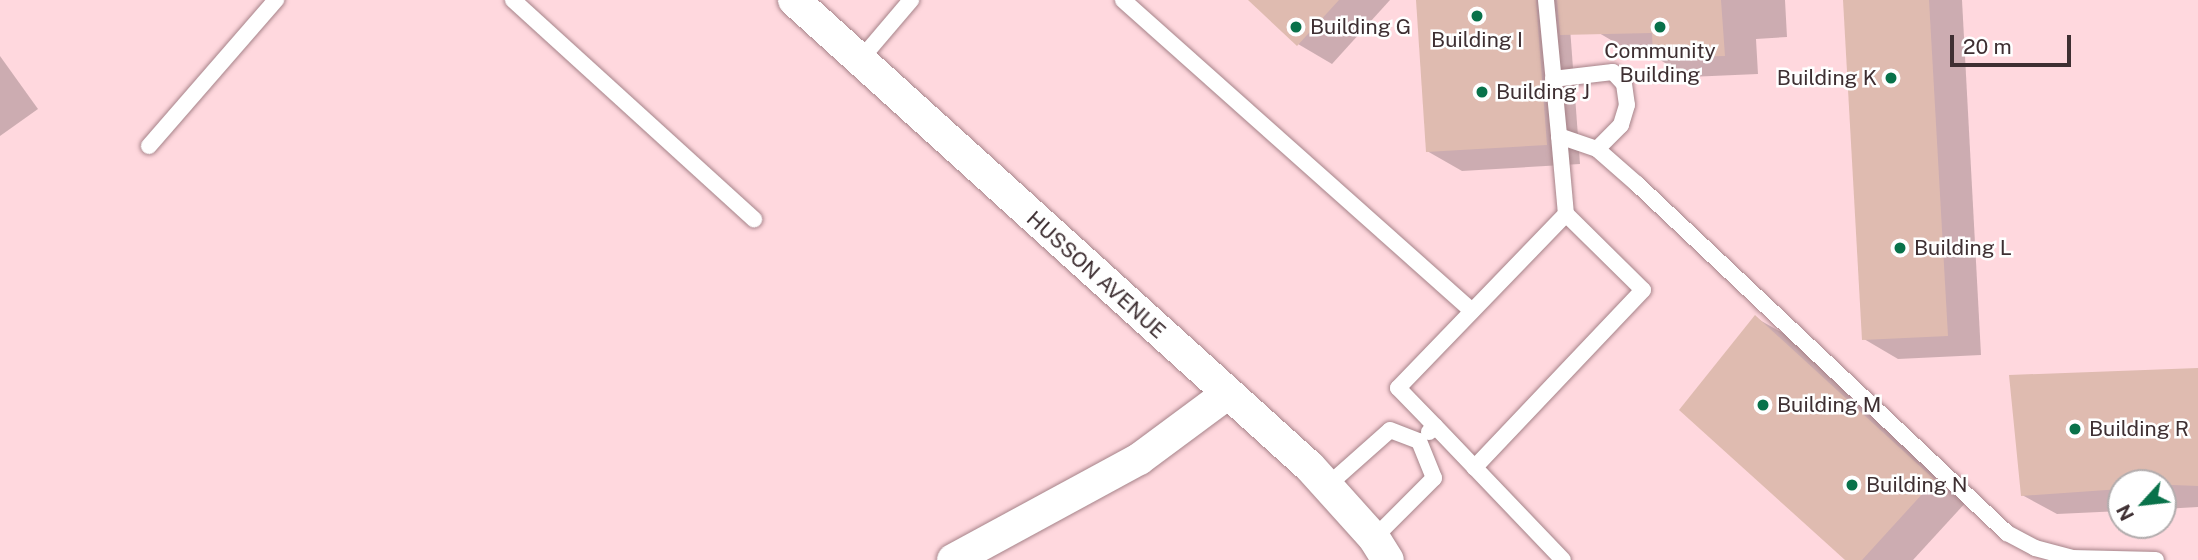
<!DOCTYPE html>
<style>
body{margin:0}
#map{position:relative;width:2198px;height:560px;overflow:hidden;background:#ffd8de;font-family:"Public Sans",sans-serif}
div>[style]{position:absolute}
.shadow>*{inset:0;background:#0003}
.building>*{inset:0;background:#dfbbb0}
.roads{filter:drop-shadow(0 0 2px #a68389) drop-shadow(0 0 2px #a68389)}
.lane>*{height:16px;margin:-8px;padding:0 8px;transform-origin:8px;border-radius:8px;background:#fff}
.street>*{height:32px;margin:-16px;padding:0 16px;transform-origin:16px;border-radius:16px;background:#fff}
.dots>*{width:19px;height:19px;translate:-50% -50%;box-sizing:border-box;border:4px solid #fff;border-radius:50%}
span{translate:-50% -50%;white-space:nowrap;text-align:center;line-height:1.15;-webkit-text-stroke:5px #fff;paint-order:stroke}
.poi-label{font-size:21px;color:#3e2f32}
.left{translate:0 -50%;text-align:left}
.right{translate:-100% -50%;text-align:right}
.street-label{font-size:21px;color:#3e2f32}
.north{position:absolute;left:2107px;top:469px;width:70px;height:70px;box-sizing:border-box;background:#fff;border:2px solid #b2acad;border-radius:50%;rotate:243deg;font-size:19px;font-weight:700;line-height:28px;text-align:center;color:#3e2f32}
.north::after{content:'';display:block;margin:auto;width:24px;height:32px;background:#09724a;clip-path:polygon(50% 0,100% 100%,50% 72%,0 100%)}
.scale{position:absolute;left:1950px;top:35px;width:121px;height:32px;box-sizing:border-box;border:4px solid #3e2f32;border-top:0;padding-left:9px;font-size:21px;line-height:24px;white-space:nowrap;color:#3e2f32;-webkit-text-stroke:5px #fff;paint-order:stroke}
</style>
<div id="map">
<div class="shadow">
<div style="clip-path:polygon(1250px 0,1390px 0,1332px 64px,1298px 44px)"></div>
<div style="clip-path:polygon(1418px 0,1568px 0,1580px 164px,1462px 171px,1427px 151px)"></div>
<div style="clip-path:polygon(1597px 0,1785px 0,1787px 37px,1756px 39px,1758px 74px,1689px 77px,1655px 57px,1655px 53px,1633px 53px,1599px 33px)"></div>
<div style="clip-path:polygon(1845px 0,1962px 0,1981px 355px,1898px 359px,1864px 339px)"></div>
<div style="clip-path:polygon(0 56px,38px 109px,0 136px)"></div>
<div style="clip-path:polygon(1756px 318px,1790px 337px,1968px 500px,1913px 560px,1848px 560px)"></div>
<div style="clip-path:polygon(2198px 370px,2198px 507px,2163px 509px,2163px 483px,2121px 483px,2121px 511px,2057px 514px,2022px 495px)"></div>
</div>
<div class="building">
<div style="clip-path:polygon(1248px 0,1339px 0,1297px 46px)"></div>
<div style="clip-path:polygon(1416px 0,1536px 0,1547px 145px,1426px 152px)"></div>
<div style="clip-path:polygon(1557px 0,1721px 0,1725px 56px,1653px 58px,1652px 33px,1560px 35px)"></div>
<div style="clip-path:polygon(1843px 0,1929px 0,1948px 336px,1862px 340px)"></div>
<div style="clip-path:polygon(1755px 315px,1935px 480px,1862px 560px,1845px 560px,1679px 410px)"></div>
<div style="clip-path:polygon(2198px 368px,2198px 486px,2121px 483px,2121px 489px,2021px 496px,2009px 375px)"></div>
</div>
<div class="roads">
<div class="lane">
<div style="left:513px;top:0;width:326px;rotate:42.3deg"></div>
<div style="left:1123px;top:0;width:467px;rotate:41.7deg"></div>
<div style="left:1546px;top:0;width:137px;rotate:84.5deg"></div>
<div style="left:1559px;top:136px;width:40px;rotate:18.9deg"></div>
<div style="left:1597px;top:149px;width:53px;rotate:41.2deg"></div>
<div style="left:1637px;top:184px;width:509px;rotate:43.33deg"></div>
<div style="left:2007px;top:533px;width:32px;rotate:28deg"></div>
<div style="left:2035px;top:548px;width:38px;rotate:15deg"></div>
<div style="left:2072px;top:558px;width:84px;rotate:1.4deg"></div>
<div style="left:860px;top:60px;width:79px;rotate:-49.6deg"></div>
<div style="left:1553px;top:79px;width:60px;rotate:-6.7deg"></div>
<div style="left:1613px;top:72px;width:16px;rotate:47deg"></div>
<div style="left:1624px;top:84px;width:21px;rotate:82deg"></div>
<div style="left:1627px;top:105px;width:21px;rotate:107deg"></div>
<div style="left:1621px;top:125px;width:34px;rotate:135deg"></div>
<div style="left:1559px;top:136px;width:78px;rotate:84.9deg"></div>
<div style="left:149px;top:146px;width:194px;rotate:-49deg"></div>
<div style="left:1435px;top:426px;width:53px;rotate:-134.2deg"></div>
<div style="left:1398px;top:388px;width:242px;rotate:-46deg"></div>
<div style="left:1566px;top:214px;width:108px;rotate:44.6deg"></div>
<div style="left:1643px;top:290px;width:245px;rotate:133.5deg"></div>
<div style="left:1429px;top:432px;width:8px;rotate:-45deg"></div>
<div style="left:1435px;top:426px;width:185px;rotate:46.3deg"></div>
<div style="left:1327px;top:486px;width:84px;rotate:-41.6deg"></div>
<div style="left:1390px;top:430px;width:31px;rotate:21deg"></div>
<div style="left:1419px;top:441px;width:40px;rotate:68deg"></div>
<div style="left:1434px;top:478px;width:85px;rotate:135deg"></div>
</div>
<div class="street">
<div style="left:794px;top:0;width:696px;rotate:42.15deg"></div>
<div style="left:1310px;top:467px;width:96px;rotate:48deg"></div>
<div style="left:1374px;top:538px;width:26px;rotate:58deg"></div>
<div style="left:953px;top:560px;width:212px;rotate:-28.5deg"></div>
<div style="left:1139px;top:459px;width:109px;rotate:-36.5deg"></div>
</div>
</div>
<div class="dots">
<div style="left:1477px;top:16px;background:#09724a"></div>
<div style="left:1296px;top:27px;background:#09724a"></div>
<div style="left:1660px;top:27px;background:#09724a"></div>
<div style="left:1891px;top:78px;background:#09724a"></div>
<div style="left:1482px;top:92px;background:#09724a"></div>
<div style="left:1900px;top:248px;background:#09724a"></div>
<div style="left:1763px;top:405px;background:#09724a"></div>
<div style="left:2075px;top:429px;background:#09724a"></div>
<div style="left:1852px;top:485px;background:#09724a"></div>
</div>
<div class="poi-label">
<span class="left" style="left:1310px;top:27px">Building G</span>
<span style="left:1477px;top:40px">Building I</span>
<span style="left:1660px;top:63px">Community<br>Building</span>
<span class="right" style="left:1877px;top:78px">Building K</span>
<span class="left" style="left:1496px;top:92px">Building J</span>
<span class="left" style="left:1914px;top:248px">Building L</span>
<span class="left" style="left:1777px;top:405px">Building M</span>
<span class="left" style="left:2089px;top:429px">Building R</span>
<span class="left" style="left:1866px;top:485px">Building N</span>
</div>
<div class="street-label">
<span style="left:1096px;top:275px;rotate:42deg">HUSSON AVENUE</span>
</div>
<div class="north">N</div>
<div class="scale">20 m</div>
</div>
